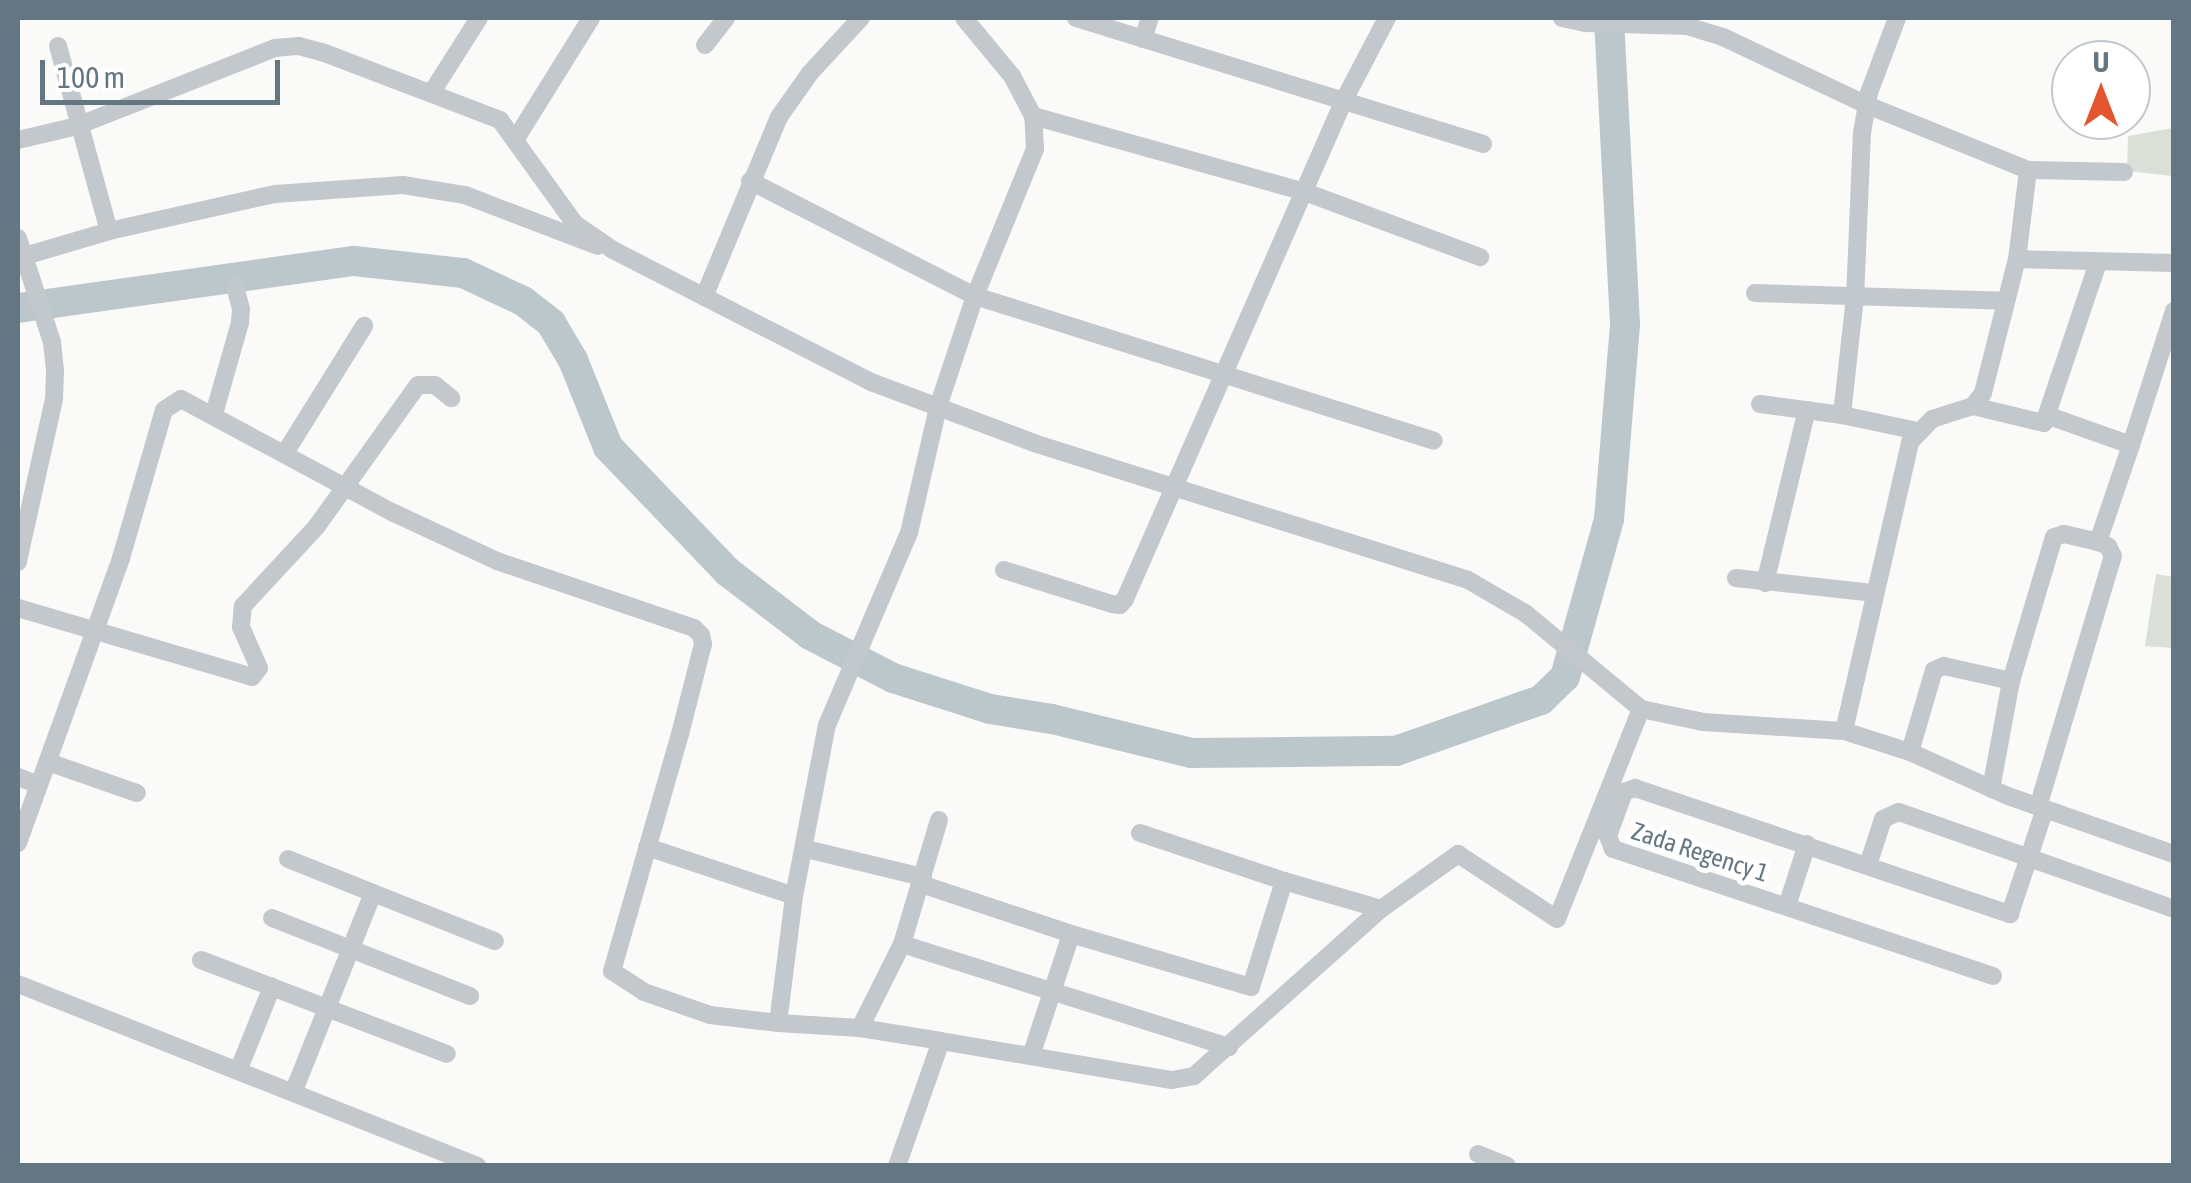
<!DOCTYPE html>
<style>
body{margin:0}
#map{position:relative;width:2191px;height:1183px;overflow:hidden;background:#fafaf8;font-family:"Asap Condensed",sans-serif}
div>[style]{position:absolute}
.green>*{inset:0;background:#dadfd7}
.river>*{height:30px;margin:-15px;padding:0 15px;transform-origin:15px;border-radius:15px;background:#bbc7cb}
.minor>*{height:18px;margin:-9px;padding:0 9px;transform-origin:9px;border-radius:9px;background:#c3c8cc}
span{translate:-50% -50%;white-space:nowrap;text-align:center;line-height:1.15;-webkit-text-stroke:10px #fff;paint-order:stroke}
.street-label{font-size:25px;color:#657683}
.frame{position:absolute;inset:0;border:20px solid #657683;pointer-events:none}
.north{position:absolute;left:2051px;top:40px;width:100px;height:100px;box-sizing:border-box;background:#fff;border:2px solid #c1c8cd;border-radius:50%;rotate:0deg;font-size:28px;font-weight:700;line-height:40px;text-align:center;color:#657683}
.north::after{content:'';display:block;margin:auto;width:35px;height:45px;background:#e4572e;clip-path:polygon(50% 0,100% 100%,50% 72%,0 100%)}
.scale{position:absolute;left:40px;top:60px;width:240px;height:45px;box-sizing:border-box;border:5px solid #657683;border-top:0;padding-left:12px;font-size:30px;line-height:35px;white-space:nowrap;color:#657683;-webkit-text-stroke:8px #fff;paint-order:stroke}
</style>
<div id="map">
<div class="green">
<div style="clip-path:polygon(2173px 128px,2173px 176px,2127px 171px,2128px 136px)"></div>
<div style="clip-path:polygon(2156px 574px,2173px 577px,2173px 648px,2145px 646px)"></div>
</div>
<div class="river">
<div style="left:18px;top:308px;width:339px;rotate:-8deg"></div>
<div style="left:354px;top:261px;width:110px;rotate:6.3deg"></div>
<div style="left:463px;top:273px;width:66px;rotate:25deg"></div>
<div style="left:523px;top:301px;width:36px;rotate:38deg"></div>
<div style="left:551px;top:323px;width:43px;rotate:59.3deg"></div>
<div style="left:573px;top:360px;width:94px;rotate:68.1deg"></div>
<div style="left:608px;top:447px;width:173px;rotate:46.2deg"></div>
<div style="left:728px;top:572px;width:103px;rotate:37.5deg"></div>
<div style="left:810px;top:635px;width:93px;rotate:27.4deg"></div>
<div style="left:893px;top:678px;width:102px;rotate:17.7deg"></div>
<div style="left:990px;top:709px;width:63px;rotate:9.2deg"></div>
<div style="left:1052px;top:719px;width:144px;rotate:13.7deg"></div>
<div style="left:1192px;top:753px;width:204px;rotate:-0.6deg"></div>
<div style="left:1396px;top:751px;width:154px;rotate:-19.4deg"></div>
<div style="left:1541px;top:700px;width:33px;rotate:-44deg"></div>
<div style="left:1565px;top:677px;width:164px;rotate:-74.4deg"></div>
<div style="left:1609px;top:519px;width:196px;rotate:-85.3deg"></div>
<div style="left:1625px;top:324px;width:306px;rotate:-93deg"></div>
</div>
<div class="minor">
<div style="left:1076px;top:18px;width:426px;rotate:17.2deg"></div>
<div style="left:1562px;top:18px;width:24px;rotate:12deg"></div>
<div style="left:1585px;top:23px;width:102px;rotate:1.7deg"></div>
<div style="left:1687px;top:26px;width:38px;rotate:17deg"></div>
<div style="left:1723px;top:37px;width:159px;rotate:25.3deg"></div>
<div style="left:1867px;top:105px;width:174px;rotate:22deg"></div>
<div style="left:1897px;top:18px;width:80px;rotate:110.5deg"></div>
<div style="left:1869px;top:93px;width:40px;rotate:100deg"></div>
<div style="left:1862px;top:132px;width:165px;rotate:92.4deg"></div>
<div style="left:1855px;top:297px;width:119px;rotate:96.3deg"></div>
<div style="left:1842px;top:415px;width:77px;rotate:12deg"></div>
<div style="left:1143px;top:39px;width:22px;rotate:-72deg"></div>
<div style="left:705px;top:45px;width:34px;rotate:-52deg"></div>
<div style="left:58px;top:46px;width:192px;rotate:74.6deg"></div>
<div style="left:432px;top:92px;width:88px;rotate:-57.6deg"></div>
<div style="left:1033px;top:116px;width:282px;rotate:15.6deg"></div>
<div style="left:1305px;top:192px;width:187px;rotate:20.4deg"></div>
<div style="left:517px;top:137px;width:140px;rotate:-58.1deg"></div>
<div style="left:18px;top:140px;width:61px;rotate:-13.3deg"></div>
<div style="left:77px;top:126px;width:213px;rotate:-21.5deg"></div>
<div style="left:275px;top:48px;width:24px;rotate:-5deg"></div>
<div style="left:299px;top:46px;width:24px;rotate:15deg"></div>
<div style="left:322px;top:52px;width:191px;rotate:20.9deg"></div>
<div style="left:500px;top:120px;width:128px;rotate:54.2deg"></div>
<div style="left:575px;top:224px;width:46px;rotate:34.4deg"></div>
<div style="left:613px;top:250px;width:290px;rotate:27.1deg"></div>
<div style="left:871px;top:382px;width:177px;rotate:20.5deg"></div>
<div style="left:1037px;top:444px;width:452px;rotate:17.5deg"></div>
<div style="left:1468px;top:580px;width:66px;rotate:30.1deg"></div>
<div style="left:1525px;top:613px;width:151px;rotate:39.6deg"></div>
<div style="left:1641px;top:709px;width:63px;rotate:11.8deg"></div>
<div style="left:1703px;top:722px;width:141px;rotate:3.7deg"></div>
<div style="left:1844px;top:731px;width:69px;rotate:17.7deg"></div>
<div style="left:1910px;top:752px;width:107px;rotate:24.2deg"></div>
<div style="left:2008px;top:796px;width:176px;rotate:19.3deg"></div>
<div style="left:2124px;top:172px;width:96px;rotate:-178.8deg"></div>
<div style="left:2028px;top:170px;width:90px;rotate:97deg"></div>
<div style="left:2017px;top:259px;width:157px;rotate:1.5deg"></div>
<div style="left:750px;top:181px;width:253px;rotate:27.1deg"></div>
<div style="left:975px;top:296px;width:481px;rotate:17.5deg"></div>
<div style="left:18px;top:238px;width:109px;rotate:71.9deg"></div>
<div style="left:52px;top:342px;width:29px;rotate:84deg"></div>
<div style="left:55px;top:371px;width:28px;rotate:92deg"></div>
<div style="left:54px;top:399px;width:167px;rotate:102.5deg"></div>
<div style="left:18px;top:258px;width:95px;rotate:-16.5deg"></div>
<div style="left:109px;top:231px;width:170px;rotate:-12.6deg"></div>
<div style="left:275px;top:194px;width:128px;rotate:-4deg"></div>
<div style="left:403px;top:185px;width:63px;rotate:9.2deg"></div>
<div style="left:465px;top:195px;width:142px;rotate:21deg"></div>
<div style="left:1755px;top:293px;width:249px;rotate:1.8deg"></div>
<div style="left:704px;top:297px;width:195px;rotate:-67.4deg"></div>
<div style="left:779px;top:117px;width:54px;rotate:-54.8deg"></div>
<div style="left:810px;top:73px;width:75px;rotate:-47.2deg"></div>
<div style="left:1760px;top:404px;width:83px;rotate:7.6deg"></div>
<div style="left:1973px;top:406px;width:73px;rotate:13.5deg"></div>
<div style="left:2044px;top:423px;width:169px;rotate:-71.4deg"></div>
<div style="left:214px;top:414px;width:95px;rotate:-74.1deg"></div>
<div style="left:240px;top:323px;width:14px;rotate:-86deg"></div>
<div style="left:241px;top:309px;width:23px;rotate:-105deg"></div>
<div style="left:2049px;top:416px;width:87px;rotate:19.5deg"></div>
<div style="left:2131px;top:445px;width:141px;rotate:-72.2deg"></div>
<div style="left:285px;top:453px;width:150px;rotate:-58.1deg"></div>
<div style="left:1004px;top:570px;width:113px;rotate:17.5deg"></div>
<div style="left:1112px;top:604px;width:8px;rotate:7deg"></div>
<div style="left:1120px;top:605px;width:8px;rotate:-50deg"></div>
<div style="left:1125px;top:599px;width:545px;rotate:-66.3deg"></div>
<div style="left:1344px;top:100px;width:93px;rotate:-62.3deg"></div>
<div style="left:1736px;top:578px;width:140px;rotate:6.2deg"></div>
<div style="left:1765px;top:583px;width:178px;rotate:-76.4deg"></div>
<div style="left:18px;top:608px;width:244px;rotate:16.4deg"></div>
<div style="left:252px;top:677px;width:11px;rotate:-52deg"></div>
<div style="left:259px;top:668px;width:45px;rotate:-113.7deg"></div>
<div style="left:241px;top:627px;width:21px;rotate:-85deg"></div>
<div style="left:243px;top:606px;width:109px;rotate:-47.2deg"></div>
<div style="left:317px;top:526px;width:173px;rotate:-54.4deg"></div>
<div style="left:418px;top:385px;width:17px"></div>
<div style="left:435px;top:385px;width:21px;rotate:39deg"></div>
<div style="left:1844px;top:731px;width:296px;rotate:-77.1deg"></div>
<div style="left:1910px;top:442px;width:32px;rotate:-46deg"></div>
<div style="left:1932px;top:419px;width:43px;rotate:-17.6deg"></div>
<div style="left:1973px;top:406px;width:16px;rotate:-52deg"></div>
<div style="left:1983px;top:393px;width:138px;rotate:-75.8deg"></div>
<div style="left:1910px;top:752px;width:85px;rotate:-73.7deg"></div>
<div style="left:1934px;top:670px;width:11px;rotate:-22deg"></div>
<div style="left:1944px;top:666px;width:69px;rotate:12.6deg"></div>
<div style="left:48px;top:762px;width:94px;rotate:19.2deg"></div>
<div style="left:18px;top:777px;width:22px;rotate:21deg"></div>
<div style="left:1991px;top:789px;width:110px;rotate:-79.5deg"></div>
<div style="left:2011px;top:681px;width:150px;rotate:-73.4deg"></div>
<div style="left:2054px;top:537px;width:10px;rotate:-17deg"></div>
<div style="left:2064px;top:534px;width:35px;rotate:13deg"></div>
<div style="left:2098px;top:542px;width:102px;rotate:-71.2deg"></div>
<div style="left:2038px;top:807px;width:262px;rotate:-73.4deg"></div>
<div style="left:2113px;top:556px;width:11px;rotate:-117deg"></div>
<div style="left:2108px;top:546px;width:11px;rotate:-158deg"></div>
<div style="left:939px;top:820px;width:129px;rotate:106.6deg"></div>
<div style="left:902px;top:944px;width:94px;rotate:116.6deg"></div>
<div style="left:860px;top:1028px;width:82px;rotate:-176.5deg"></div>
<div style="left:778px;top:1023px;width:128px;rotate:-82.8deg"></div>
<div style="left:794px;top:896px;width:174px;rotate:-79.1deg"></div>
<div style="left:827px;top:725px;width:209px;rotate:-66.9deg"></div>
<div style="left:909px;top:533px;width:129px;rotate:-77deg"></div>
<div style="left:938px;top:407px;width:117px;rotate:-71.6deg"></div>
<div style="left:975px;top:296px;width:159px;rotate:-67.8deg"></div>
<div style="left:1035px;top:149px;width:33px;rotate:-93deg"></div>
<div style="left:1033px;top:116px;width:45px;rotate:-117.7deg"></div>
<div style="left:1012px;top:76px;width:75px;rotate:-129.6deg"></div>
<div style="left:1140px;top:833px;width:152px;rotate:18.4deg"></div>
<div style="left:18px;top:843px;width:303px;rotate:-70.1deg"></div>
<div style="left:121px;top:558px;width:154px;rotate:-73.8deg"></div>
<div style="left:164px;top:410px;width:20px;rotate:-33deg"></div>
<div style="left:181px;top:399px;width:242px;rotate:28.2deg"></div>
<div style="left:394px;top:513px;width:114px;rotate:25deg"></div>
<div style="left:497px;top:561px;width:208px;rotate:18.8deg"></div>
<div style="left:694px;top:628px;width:10px;rotate:45deg"></div>
<div style="left:701px;top:635px;width:9px;rotate:77deg"></div>
<div style="left:703px;top:644px;width:93px;rotate:104.3deg"></div>
<div style="left:680px;top:734px;width:247px;rotate:106deg"></div>
<div style="left:612px;top:971px;width:38px;rotate:33deg"></div>
<div style="left:644px;top:992px;width:70px;rotate:19.2deg"></div>
<div style="left:710px;top:1015px;width:68px;rotate:6.7deg"></div>
<div style="left:647px;top:847px;width:155px;rotate:18.4deg"></div>
<div style="left:806px;top:849px;width:120px;rotate:13.5deg"></div>
<div style="left:288px;top:859px;width:92px;rotate:21.8deg"></div>
<div style="left:373px;top:893px;width:215px;rotate:111.8deg"></div>
<div style="left:1868px;top:865px;width:48px;rotate:-71.9deg"></div>
<div style="left:1883px;top:819px;width:17px;rotate:-24deg"></div>
<div style="left:1899px;top:812px;width:292px;rotate:19.4deg"></div>
<div style="left:921px;top:884px;width:158px;rotate:18.4deg"></div>
<div style="left:373px;top:893px;width:131px;rotate:21.5deg"></div>
<div style="left:1787px;top:906px;width:65px;rotate:-72.1deg"></div>
<div style="left:272px;top:918px;width:213px;rotate:21.5deg"></div>
<div style="left:902px;top:944px;width:343px;rotate:17.5deg"></div>
<div style="left:201px;top:960px;width:263px;rotate:20.9deg"></div>
<div style="left:1993px;top:976px;width:401px;rotate:-161.5deg"></div>
<div style="left:1613px;top:849px;width:14px;rotate:-111deg"></div>
<div style="left:1608px;top:836px;width:47px;rotate:-70deg"></div>
<div style="left:1624px;top:792px;width:12px;rotate:-20deg"></div>
<div style="left:1635px;top:788px;width:396px;rotate:18.6deg"></div>
<div style="left:2010px;top:914px;width:111px;rotate:-71.6deg"></div>
<div style="left:18px;top:984px;width:494px;rotate:21.6deg"></div>
<div style="left:860px;top:1028px;width:82px;rotate:9.1deg"></div>
<div style="left:941px;top:1041px;width:133px;rotate:109.4deg"></div>
<div style="left:941px;top:1041px;width:234px;rotate:9.6deg"></div>
<div style="left:1172px;top:1080px;width:22px;rotate:-10deg"></div>
<div style="left:1194px;top:1076px;width:251px;rotate:-41.8deg"></div>
<div style="left:1031px;top:1056px;width:128px;rotate:-71.8deg"></div>
<div style="left:1071px;top:934px;width:188px;rotate:16.4deg"></div>
<div style="left:1251px;top:987px;width:111px;rotate:-72.7deg"></div>
<div style="left:1284px;top:881px;width:101px;rotate:16.1deg"></div>
<div style="left:1381px;top:909px;width:95px;rotate:-35.5deg"></div>
<div style="left:1458px;top:854px;width:118px;rotate:33.3deg"></div>
<div style="left:1557px;top:919px;width:226px;rotate:-68.2deg"></div>
<div style="left:238px;top:1071px;width:91px;rotate:-68deg"></div>
<div style="left:1478px;top:1154px;width:31px;rotate:22deg"></div>
</div>
<div class="street-label">
<span style="left:1700px;top:852px;rotate:18deg">Zada Regency 1</span>
</div>
<div class="frame"></div>
<div class="north">U</div>
<div class="scale">100 m</div>
</div>
